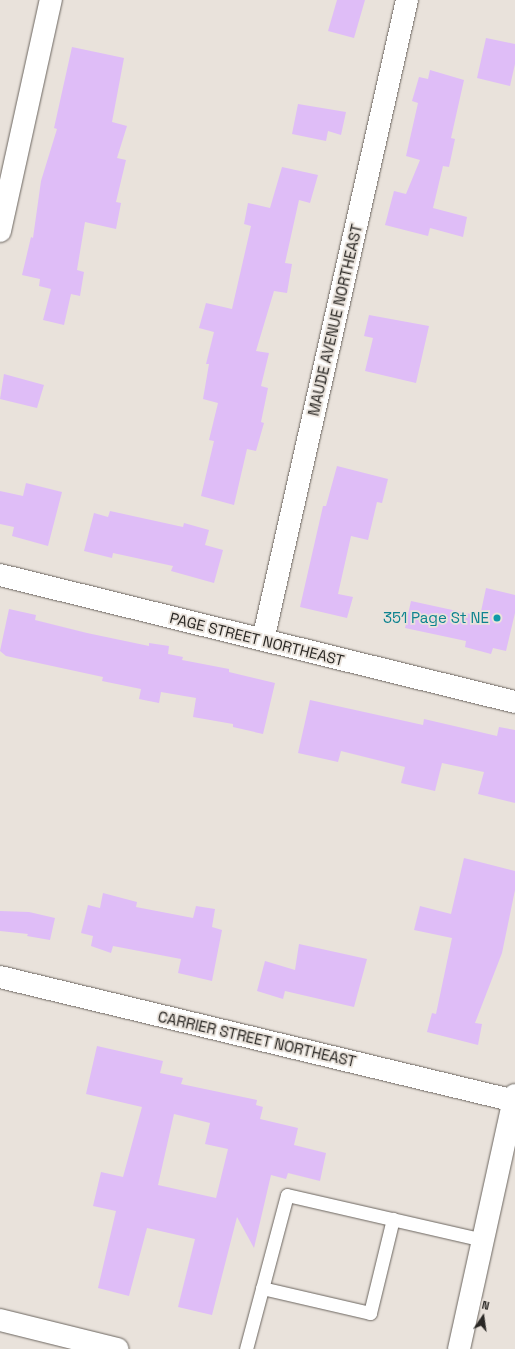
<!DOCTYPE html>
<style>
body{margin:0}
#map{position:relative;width:515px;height:1349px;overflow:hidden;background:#e9e2db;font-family:"Space Grotesk",sans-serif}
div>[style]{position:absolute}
.building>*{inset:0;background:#dfbdf7}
.roads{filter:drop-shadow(0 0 1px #6c6660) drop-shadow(0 0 1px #6c6660)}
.service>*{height:13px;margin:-6.5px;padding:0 6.5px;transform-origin:6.5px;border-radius:6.5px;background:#fff}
.minor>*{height:22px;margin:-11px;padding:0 11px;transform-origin:11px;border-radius:11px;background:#fff}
.tertiary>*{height:22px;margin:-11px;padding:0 11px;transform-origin:11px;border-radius:11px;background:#fff}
.secondary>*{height:22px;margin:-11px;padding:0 11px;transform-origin:11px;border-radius:11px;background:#fff}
.dots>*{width:11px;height:11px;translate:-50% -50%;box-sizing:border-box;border:2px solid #e9e2db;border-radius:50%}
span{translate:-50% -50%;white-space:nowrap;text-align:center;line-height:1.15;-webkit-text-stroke:3.5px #e9e2db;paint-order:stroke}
.street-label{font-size:15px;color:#2a2825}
.culture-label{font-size:15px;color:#0d838f}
.right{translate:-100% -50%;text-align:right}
.north{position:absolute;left:463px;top:1297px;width:40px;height:40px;-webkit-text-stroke:3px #e9e2db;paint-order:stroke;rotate:13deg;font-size:11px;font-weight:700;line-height:16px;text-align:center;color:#2a2825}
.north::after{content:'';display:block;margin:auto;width:14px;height:18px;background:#2a2825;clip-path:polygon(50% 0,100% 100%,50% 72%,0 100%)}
</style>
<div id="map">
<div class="building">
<div style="clip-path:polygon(337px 0,365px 0,354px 38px,328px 31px)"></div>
<div style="clip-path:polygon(486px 38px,515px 44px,515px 64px,510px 86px,477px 78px)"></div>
<div style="clip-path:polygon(72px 47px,124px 58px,112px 122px,127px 126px,117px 158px,126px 160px,116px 202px,121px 203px,116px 229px,85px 222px,77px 270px,84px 272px,80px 296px,71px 294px,64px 325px,43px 320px,51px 289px,39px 286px,40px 279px,22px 275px,31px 237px,33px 238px,41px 181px,57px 129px,54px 128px)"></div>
<div style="clip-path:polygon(430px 70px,464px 80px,451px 138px,455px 139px,449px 167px,443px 166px,433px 208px,467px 217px,463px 237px,430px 228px,428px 236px,385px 225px,394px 191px,406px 194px,420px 160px,406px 156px,418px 103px,412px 101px,419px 77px,428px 79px)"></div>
<div style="clip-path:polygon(298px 104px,346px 112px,341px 135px,328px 131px,326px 141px,292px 134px)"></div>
<div style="clip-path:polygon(282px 167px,318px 175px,310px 203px,299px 200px,285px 263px,292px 264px,287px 293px,274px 291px,256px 351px,269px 353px,261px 386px,268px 388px,261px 422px,264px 423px,256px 451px,247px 449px,234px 505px,201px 496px,214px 441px,209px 440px,218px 403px,203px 399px,209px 364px,206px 364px,214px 332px,199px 328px,206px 303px,232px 309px,251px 226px,244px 224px,248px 203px,270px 208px)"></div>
<div style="clip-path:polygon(369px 315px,429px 326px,416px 383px,365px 371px,373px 338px,364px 336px)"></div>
<div style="clip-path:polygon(4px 374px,44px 385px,37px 408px,0 399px)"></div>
<div style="clip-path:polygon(337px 466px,388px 479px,382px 503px,377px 502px,368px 540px,351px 536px,338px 594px,353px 597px,347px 618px,300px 607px,323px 506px,326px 506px)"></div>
<div style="clip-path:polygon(26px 483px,62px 492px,48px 546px,12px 536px,14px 527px,0 524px,0 491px,23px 496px)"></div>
<div style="clip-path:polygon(110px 511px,183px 527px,184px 523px,209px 530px,205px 545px,223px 550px,214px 583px,171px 571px,173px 566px,113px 553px,112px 558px,84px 551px,94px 513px,108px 517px)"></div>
<div style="clip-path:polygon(486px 588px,515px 595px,515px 613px,506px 651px,493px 648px,491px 654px,465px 647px,466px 641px,405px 628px,411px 601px,480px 616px)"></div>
<div style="clip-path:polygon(9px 609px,36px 615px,35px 620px,87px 633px,149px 646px,149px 643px,169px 646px,168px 654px,183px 657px,182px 660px,229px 669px,229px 672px,275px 683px,263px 734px,233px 727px,233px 724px,193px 717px,196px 698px,161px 692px,159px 703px,139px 699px,141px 689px,102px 681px,103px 677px,6px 656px,0 651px)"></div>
<div style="clip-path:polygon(310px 700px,423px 725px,424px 719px,497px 736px,499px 727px,515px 730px,515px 803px,478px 794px,484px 772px,442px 763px,435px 791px,401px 783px,405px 767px,341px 751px,338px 762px,298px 753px)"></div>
<div style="clip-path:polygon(464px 858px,515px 871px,515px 890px,502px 953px,475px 1023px,482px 1024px,478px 1045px,427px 1032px,432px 1013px,436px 1014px,452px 938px,414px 930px,420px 906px,451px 914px)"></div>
<div style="clip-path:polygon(103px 893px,137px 902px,136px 907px,193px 918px,196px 906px,215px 909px,212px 927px,222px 930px,212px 981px,178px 973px,181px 959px,113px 946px,111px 953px,91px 946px,93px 936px,81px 933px,88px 905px,100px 908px)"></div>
<div style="clip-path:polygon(0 911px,29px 912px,55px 918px,50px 940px,27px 936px,28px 934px,0 931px)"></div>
<div style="clip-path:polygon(299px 944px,367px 959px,354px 1007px,285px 991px,283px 999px,257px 991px,265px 961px,295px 970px)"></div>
<div style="clip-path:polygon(evenodd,97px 1046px,163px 1061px,160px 1073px,183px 1078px,181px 1084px,257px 1100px,256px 1105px,263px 1107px,260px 1119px,298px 1128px,294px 1145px,326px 1153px,320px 1181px,288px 1173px,286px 1179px,271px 1175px,254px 1248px,237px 1217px,212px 1315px,178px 1307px,195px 1239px,147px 1228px,129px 1296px,98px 1288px,116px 1211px,93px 1206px,101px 1172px,123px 1177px,142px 1107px,86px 1094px,97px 1046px,174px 1114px,210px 1123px,205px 1144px,228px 1149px,216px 1198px,158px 1185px,174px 1114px)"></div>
</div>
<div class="roads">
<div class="service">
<div style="left:262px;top:1288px;width:111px;rotate:13deg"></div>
<div style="left:370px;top:1313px;width:97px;rotate:-76.3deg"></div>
<div style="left:246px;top:1349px;width:159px;rotate:-75.1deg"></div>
<div style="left:287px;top:1195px;width:201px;rotate:12.9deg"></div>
</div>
<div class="minor">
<div style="left:0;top:575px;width:530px;rotate:13.85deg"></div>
<div style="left:263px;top:640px;width:656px;rotate:-77.32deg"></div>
<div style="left:0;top:977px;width:530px;rotate:13.54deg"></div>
<div style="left:459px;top:1349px;width:260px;rotate:-77.6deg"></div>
</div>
<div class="tertiary">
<div style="left:0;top:231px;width:237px;rotate:-77.6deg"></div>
</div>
<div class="secondary">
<div style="left:0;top:1320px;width:121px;rotate:13.9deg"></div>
</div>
</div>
<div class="dots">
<div style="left:497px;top:618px;background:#0f9aa8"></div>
</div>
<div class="street-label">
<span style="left:335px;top:320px;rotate:-77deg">MAUDE AVENUE NORTHEAST</span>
<span style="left:257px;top:639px;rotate:14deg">PAGE STREET NORTHEAST</span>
<span style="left:257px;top:1039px;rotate:13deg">CARRIER STREET NORTHEAST</span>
</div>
<div class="culture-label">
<span class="right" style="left:489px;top:618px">351 Page St NE</span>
</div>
<div class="north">N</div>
</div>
